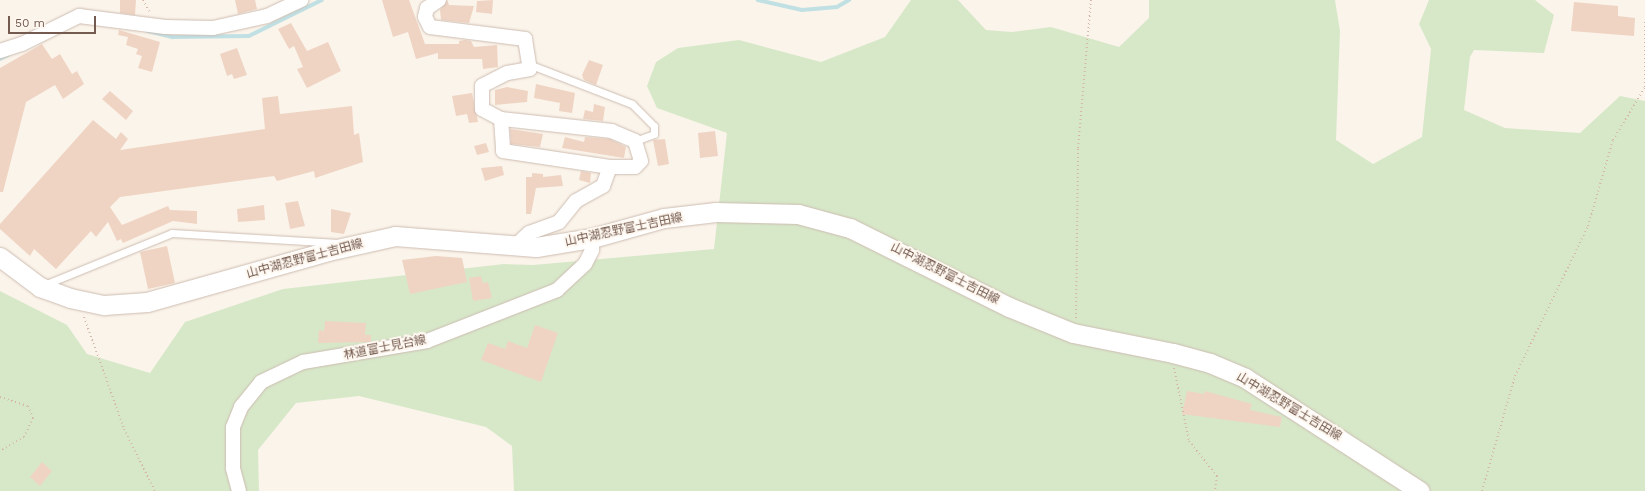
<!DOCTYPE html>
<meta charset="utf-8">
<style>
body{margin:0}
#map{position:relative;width:1645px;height:491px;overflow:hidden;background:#fbf4ea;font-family:"Work Sans","Noto Sans JP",sans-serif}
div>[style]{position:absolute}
.green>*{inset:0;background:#d7e8c9}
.stream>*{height:3.5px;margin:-1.75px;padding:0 1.75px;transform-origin:1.75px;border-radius:1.75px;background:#c0e0e4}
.building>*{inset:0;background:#efd4c4}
.path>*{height:2px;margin-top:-1px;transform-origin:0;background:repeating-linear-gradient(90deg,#d4b7a6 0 1px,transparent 0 4px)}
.roads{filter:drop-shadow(0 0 1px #cdbcb1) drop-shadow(0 0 1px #cdbcb1)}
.service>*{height:7px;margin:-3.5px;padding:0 3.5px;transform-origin:3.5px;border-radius:3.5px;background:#fff}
.minor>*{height:14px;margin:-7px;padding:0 7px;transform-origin:7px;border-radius:7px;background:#fff}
.secondary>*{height:19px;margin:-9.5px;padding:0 9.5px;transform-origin:9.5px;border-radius:9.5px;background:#fff}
span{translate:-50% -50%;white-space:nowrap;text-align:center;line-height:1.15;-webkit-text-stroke:4px #fef8f1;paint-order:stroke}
.street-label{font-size:12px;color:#755b4f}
.scale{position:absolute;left:8px;top:16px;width:88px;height:18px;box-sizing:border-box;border:2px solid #755b4f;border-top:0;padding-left:5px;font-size:12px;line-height:14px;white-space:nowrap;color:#755b4f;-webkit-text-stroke:3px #fef8f1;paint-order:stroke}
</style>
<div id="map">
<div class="green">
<div style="clip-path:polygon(911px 0,958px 0,986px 30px,1012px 32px,1051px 27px,1119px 47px,1149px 18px,1149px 0,1335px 0,1340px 31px,1336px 140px,1373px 164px,1422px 137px,1431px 49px,1419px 24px,1429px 0,1535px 0,1554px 15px,1544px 53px,1474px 50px,1470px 57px,1464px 110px,1505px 128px,1580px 133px,1620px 96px,1645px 101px,1645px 491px,514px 491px,512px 446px,486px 427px,359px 396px,296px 403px,258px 450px,259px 491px,0 491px,0 291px,67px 325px,87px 354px,150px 373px,185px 322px,283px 289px,504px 264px,533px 265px,714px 249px,727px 133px,657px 108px,647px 86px,656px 62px,678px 48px,739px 40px,821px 62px,885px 37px)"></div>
</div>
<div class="stream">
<div style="left:758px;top:0;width:45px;rotate:12.8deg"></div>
<div style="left:802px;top:10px;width:35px;rotate:-5deg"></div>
<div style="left:837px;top:7px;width:14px;rotate:-30deg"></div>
<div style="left:148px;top:31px;width:25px;rotate:14deg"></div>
<div style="left:172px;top:37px;width:77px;rotate:-0.7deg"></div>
<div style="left:249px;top:36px;width:81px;rotate:-26.3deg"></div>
<div style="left:0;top:59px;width:9px;rotate:-27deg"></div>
</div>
<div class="building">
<div style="clip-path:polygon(120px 0,136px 0,135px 15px,120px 13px)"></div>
<div style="clip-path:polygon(235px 0,255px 0,257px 9px,238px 14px)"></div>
<div style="clip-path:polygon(382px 0,409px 0,425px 44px,459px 44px,459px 41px,465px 40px,471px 41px,474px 47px,497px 45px,498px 67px,483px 69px,482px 59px,438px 59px,438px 53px,416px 59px,408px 32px,393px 37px)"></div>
<div style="clip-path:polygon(447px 0,449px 5px,474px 6px,469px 23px,441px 20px,440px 10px)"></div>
<div style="clip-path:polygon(493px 0,492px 14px,476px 12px,477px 1px)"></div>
<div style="clip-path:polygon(1574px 2px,1618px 6px,1618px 16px,1635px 18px,1634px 36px,1571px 31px)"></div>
<div style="clip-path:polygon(291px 23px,307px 51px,328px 42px,341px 71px,307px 88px,297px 69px,303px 67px,294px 46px,289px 49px,278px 29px)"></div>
<div style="clip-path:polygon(119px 30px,160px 42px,152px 72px,138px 68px,142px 56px,136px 54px,138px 49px,126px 45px,128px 37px,118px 35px)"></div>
<div style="clip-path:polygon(42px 44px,52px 59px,60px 54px,72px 74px,77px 71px,84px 84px,63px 99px,55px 85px,26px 102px,3px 192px,0 192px,0 68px)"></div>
<div style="clip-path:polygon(237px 48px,247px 75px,234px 79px,232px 74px,227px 76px,220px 54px)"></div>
<div style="clip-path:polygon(589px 60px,603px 65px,596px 85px,584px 80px,582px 75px)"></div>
<div style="clip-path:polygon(536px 84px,575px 93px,572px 113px,559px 111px,560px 103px,534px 98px)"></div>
<div style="clip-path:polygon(507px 87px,528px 91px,527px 102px,495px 105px,495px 90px)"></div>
<div style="clip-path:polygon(110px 91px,133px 111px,126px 120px,102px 99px)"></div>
<div style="clip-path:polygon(472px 93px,478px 122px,469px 123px,467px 114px,456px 116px,452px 96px)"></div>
<div style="clip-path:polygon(278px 96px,280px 114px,352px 106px,354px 135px,359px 133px,363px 162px,315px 178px,314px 171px,277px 181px,274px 176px,120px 197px,110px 207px,122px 225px,168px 206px,170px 210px,197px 211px,197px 224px,173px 221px,123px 243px,121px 239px,117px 241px,108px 222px,96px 237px,91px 231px,56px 269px,34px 249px,30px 256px,0 229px,0 224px,93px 120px,116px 139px,121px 132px,128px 139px,120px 150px,265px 129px,262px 98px)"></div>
<div style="clip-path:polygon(594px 104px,605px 107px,603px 121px,583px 119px,585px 110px,593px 112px)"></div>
<div style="clip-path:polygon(510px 129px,543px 134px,540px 147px,511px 144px)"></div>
<div style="clip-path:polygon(715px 131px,718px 156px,700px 158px,698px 133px)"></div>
<div style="clip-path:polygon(565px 137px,584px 142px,585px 137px,610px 139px,626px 147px,624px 158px,562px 148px)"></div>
<div style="clip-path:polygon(665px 139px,669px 164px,658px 166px,653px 140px)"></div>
<div style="clip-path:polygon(486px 143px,489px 152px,477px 155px,474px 146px)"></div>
<div style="clip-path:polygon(502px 166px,504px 175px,485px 181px,481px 168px)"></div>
<div style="clip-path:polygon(581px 171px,591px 173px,590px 183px,579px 180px)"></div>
<div style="clip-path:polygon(532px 173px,543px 174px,543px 177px,561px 175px,563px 186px,536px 188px,531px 214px,526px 214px,526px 177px,532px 177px)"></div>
<div style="clip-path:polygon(298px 201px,305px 226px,290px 229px,285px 203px)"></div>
<div style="clip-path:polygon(264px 205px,265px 220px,238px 222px,237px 209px)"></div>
<div style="clip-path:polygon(331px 209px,351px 213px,344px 234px,331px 232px)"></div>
<div style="clip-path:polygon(167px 246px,175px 283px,148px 289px,140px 252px)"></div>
<div style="clip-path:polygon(436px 256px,462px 258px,467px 282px,410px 294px,402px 260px)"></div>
<div style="clip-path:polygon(481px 276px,483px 283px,488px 282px,492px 298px,473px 301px,469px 278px)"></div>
<div style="clip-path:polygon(325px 321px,366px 323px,365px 335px,371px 335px,371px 342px,318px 343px,319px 330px,324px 331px)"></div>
<div style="clip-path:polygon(535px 325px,558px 333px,541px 382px,481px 360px,488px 343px,505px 349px,508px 341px,527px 348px)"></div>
<div style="clip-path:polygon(1187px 391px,1204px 394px,1205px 391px,1252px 404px,1250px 410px,1282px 417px,1280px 427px,1182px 414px)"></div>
<div style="clip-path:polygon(42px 462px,52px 471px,40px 486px,30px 477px)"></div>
</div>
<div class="path">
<div style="left:143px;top:0;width:13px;rotate:61deg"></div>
<div style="left:84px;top:317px;width:119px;rotate:70.3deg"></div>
<div style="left:124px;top:429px;width:69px;rotate:63.4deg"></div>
<div style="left:1076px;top:318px;width:170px;rotate:-89.3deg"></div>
<div style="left:1078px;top:148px;width:149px;rotate:-85deg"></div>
<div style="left:1174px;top:368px;width:75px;rotate:78.4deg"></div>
<div style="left:1189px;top:441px;width:45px;rotate:51.3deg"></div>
<div style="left:1217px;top:476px;width:15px;rotate:98deg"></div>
<div style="left:0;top:397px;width:29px;rotate:18deg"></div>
<div style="left:28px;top:406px;width:13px;rotate:67deg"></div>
<div style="left:33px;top:418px;width:21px;rotate:115deg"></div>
<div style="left:24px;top:437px;width:28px;rotate:150deg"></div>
<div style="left:1482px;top:491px;width:120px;rotate:-74deg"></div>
<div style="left:1515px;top:376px;width:167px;rotate:-64deg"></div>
<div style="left:1588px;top:226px;width:90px;rotate:-73.8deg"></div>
<div style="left:1613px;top:140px;width:62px;rotate:-58.9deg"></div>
<div style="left:1645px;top:87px;width:68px;rotate:-90deg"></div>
</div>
<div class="roads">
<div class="service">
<div style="left:531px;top:65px;width:108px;rotate:21.1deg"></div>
<div style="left:632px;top:104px;width:31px;rotate:45deg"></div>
<div style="left:654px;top:126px;width:8px;rotate:90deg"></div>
<div style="left:654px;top:134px;width:20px;rotate:160deg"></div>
<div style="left:44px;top:285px;width:138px;rotate:-22.1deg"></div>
<div style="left:172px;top:233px;width:167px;rotate:3.4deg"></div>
</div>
<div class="minor">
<div style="left:439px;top:0;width:14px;rotate:146deg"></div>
<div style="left:427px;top:8px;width:9px;rotate:103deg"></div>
<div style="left:425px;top:17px;width:11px;rotate:63deg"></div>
<div style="left:430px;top:27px;width:96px;rotate:7.2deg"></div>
<div style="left:525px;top:39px;width:30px;rotate:81deg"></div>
<div style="left:530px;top:69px;width:23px;rotate:170deg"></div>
<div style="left:507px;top:73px;width:28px;rotate:153deg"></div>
<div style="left:482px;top:86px;width:23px;rotate:90deg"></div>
<div style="left:482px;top:109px;width:21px;rotate:28deg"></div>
<div style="left:501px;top:119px;width:32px;rotate:86deg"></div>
<div style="left:503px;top:151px;width:108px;rotate:8.5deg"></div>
<div style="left:610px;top:167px;width:25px"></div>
<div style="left:635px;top:167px;width:8px;rotate:-45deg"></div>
<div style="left:641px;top:161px;width:21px;rotate:-107deg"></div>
<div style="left:635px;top:141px;width:25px;rotate:-157deg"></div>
<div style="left:612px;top:131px;width:112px;rotate:-173.8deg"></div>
<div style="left:0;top:51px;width:23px;rotate:-18deg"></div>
<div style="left:22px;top:44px;width:64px;rotate:-26.2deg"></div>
<div style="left:79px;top:16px;width:87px;rotate:7.3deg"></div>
<div style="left:165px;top:27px;width:48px;rotate:1.2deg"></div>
<div style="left:213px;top:28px;width:55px;rotate:-12.5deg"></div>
<div style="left:267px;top:16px;width:38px;rotate:-25deg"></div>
<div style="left:515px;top:246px;width:19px;rotate:-43deg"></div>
<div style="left:529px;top:233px;width:32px;rotate:-20deg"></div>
<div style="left:559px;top:222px;width:27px;rotate:-51deg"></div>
<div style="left:576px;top:201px;width:31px;rotate:-29deg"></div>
<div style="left:603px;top:186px;width:20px;rotate:-70deg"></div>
<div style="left:239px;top:491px;width:24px;rotate:-105deg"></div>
<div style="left:233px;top:468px;width:41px;rotate:-90deg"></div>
<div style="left:233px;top:427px;width:22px;rotate:-68deg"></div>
<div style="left:241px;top:407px;width:32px;rotate:-51deg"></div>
<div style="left:261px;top:382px;width:47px;rotate:-25.5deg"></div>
<div style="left:303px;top:362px;width:126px;rotate:-9.6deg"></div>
<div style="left:427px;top:341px;width:140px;rotate:-21.4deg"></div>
<div style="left:557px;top:290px;width:38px;rotate:-43deg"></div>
<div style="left:585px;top:264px;width:16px;rotate:-63deg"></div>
<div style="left:592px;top:250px;width:12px;rotate:-90deg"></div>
</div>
<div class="secondary">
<div style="left:0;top:257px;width:50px;rotate:36.9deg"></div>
<div style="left:40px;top:287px;width:32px;rotate:20deg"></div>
<div style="left:70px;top:298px;width:35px;rotate:12deg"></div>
<div style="left:104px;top:305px;width:43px;rotate:-4deg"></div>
<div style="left:147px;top:302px;width:188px;rotate:-15.7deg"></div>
<div style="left:328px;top:251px;width:69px;rotate:-12.6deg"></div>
<div style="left:395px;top:236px;width:141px;rotate:4.5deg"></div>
<div style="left:536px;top:247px;width:57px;rotate:-9.1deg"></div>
<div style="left:592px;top:238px;width:75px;rotate:-15.5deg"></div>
<div style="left:664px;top:218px;width:52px;rotate:-6.6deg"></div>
<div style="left:716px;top:212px;width:82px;rotate:1.4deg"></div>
<div style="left:798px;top:214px;width:54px;rotate:15.1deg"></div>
<div style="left:850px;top:228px;width:178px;rotate:26.4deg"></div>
<div style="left:1009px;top:307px;width:69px;rotate:22.1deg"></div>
<div style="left:1073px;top:333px;width:102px;rotate:11.3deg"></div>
<div style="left:1173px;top:353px;width:38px;rotate:15deg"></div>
<div style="left:1210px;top:363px;width:38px;rotate:23deg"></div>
<div style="left:1245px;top:378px;width:208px;rotate:32.9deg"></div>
</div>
</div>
<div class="street-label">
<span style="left:624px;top:230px;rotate:-12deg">山中湖忍野富士吉田線</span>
<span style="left:305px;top:259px;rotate:-15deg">山中湖忍野富士吉田線</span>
<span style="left:945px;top:274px;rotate:27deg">山中湖忍野富士吉田線</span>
<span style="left:385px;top:348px;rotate:-11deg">林道富士見台線</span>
<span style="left:1289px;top:407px;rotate:31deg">山中湖忍野富士吉田線</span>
</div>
<div class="scale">50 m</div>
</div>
